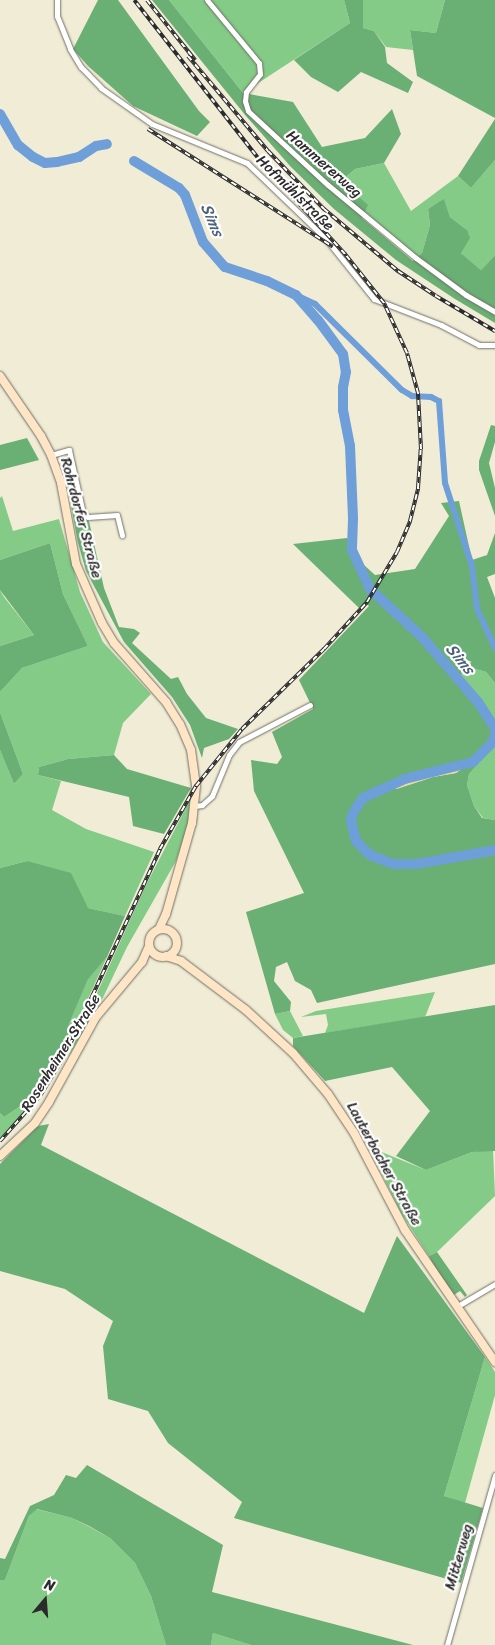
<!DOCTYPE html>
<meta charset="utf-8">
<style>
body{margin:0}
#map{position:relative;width:495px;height:1645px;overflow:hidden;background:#f1ecd5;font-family:Sriracha,sans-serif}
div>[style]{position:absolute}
.green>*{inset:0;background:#83cb86}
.forest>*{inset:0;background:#6aaf73}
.sand>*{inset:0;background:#eeda9e}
.canal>*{height:6px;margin:-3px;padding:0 3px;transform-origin:3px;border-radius:3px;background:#6f9fd9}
.river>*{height:10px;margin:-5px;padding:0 5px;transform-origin:5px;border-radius:5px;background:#6f9fd9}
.roads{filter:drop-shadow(0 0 1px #706f66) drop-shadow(0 0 1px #706f66)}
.street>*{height:5px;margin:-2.5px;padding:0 2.5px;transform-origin:2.5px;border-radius:2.5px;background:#fff}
.secondary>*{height:8px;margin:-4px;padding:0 4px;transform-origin:4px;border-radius:4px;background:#fde5c5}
.secondary>.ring{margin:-4px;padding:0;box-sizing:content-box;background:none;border:8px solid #fde5c5;border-radius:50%}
.rail>*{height:4px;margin-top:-2px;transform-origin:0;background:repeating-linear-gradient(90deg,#fff 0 5.5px,#2b2b2b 0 11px);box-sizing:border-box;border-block:1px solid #2b2b2b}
span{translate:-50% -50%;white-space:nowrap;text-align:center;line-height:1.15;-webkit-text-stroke:4.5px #fff;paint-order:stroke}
.street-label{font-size:15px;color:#2b2b2b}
.water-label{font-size:16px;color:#4a5f79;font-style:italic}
.north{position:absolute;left:20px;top:1575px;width:50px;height:50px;-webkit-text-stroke:4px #fff;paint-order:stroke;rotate:18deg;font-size:14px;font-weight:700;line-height:20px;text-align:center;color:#2b2b2b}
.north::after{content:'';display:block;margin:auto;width:18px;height:22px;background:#2b2b2b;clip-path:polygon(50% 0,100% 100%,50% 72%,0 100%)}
</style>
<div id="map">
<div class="green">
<div style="clip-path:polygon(169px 0,344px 0,350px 23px,243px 93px)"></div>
<div style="clip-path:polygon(363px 0,445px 0,436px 33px,410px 30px,413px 50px,386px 47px,374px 31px,363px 28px)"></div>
<div style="clip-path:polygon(495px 160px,495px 255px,481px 270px,461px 253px,467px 230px,450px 217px,444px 200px,428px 209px,430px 225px,422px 253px,418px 257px,364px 213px,341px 181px,355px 169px,384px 163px,411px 211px,458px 176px,471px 188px)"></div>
<div style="clip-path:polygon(2px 496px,13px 531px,59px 519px,80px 592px,103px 642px,151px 694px,123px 723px,114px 755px,68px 759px,39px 767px,38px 775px,61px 781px,52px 810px,86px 829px,154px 852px,125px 916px,88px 908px,27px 861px,0 868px,0 750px,14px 784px,23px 774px,0 712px,0 692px,22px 668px,88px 646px,63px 594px,50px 543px,0 560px,0 498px)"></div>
<div style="clip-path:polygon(0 590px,4px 597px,34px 635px,0 646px)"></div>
<div style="clip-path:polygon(469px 667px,486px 672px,495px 683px,495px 720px,460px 676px)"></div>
<div style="clip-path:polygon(495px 745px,495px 820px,483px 818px,474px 806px,467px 785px,469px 774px)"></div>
<div style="clip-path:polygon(191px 798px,190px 819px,176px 861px,127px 947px,100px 1004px,68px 1057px,145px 887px)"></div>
<div style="clip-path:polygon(107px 957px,67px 1045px,69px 1024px,88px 978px)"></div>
<div style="clip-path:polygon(435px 992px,425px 1017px,325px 1033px,328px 1025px,326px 1014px,301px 1017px,316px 1011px)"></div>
<div style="clip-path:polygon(290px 1011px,303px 1036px,293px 1038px,283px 1030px,275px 1014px)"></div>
<div style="clip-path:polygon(36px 1096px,25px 1112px,0 1138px,0 1113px,4px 1117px)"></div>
<div style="clip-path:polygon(374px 1149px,426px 1170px,472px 1152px,493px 1149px,495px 1196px,437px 1252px,429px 1256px,401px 1213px,376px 1162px)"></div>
<div style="clip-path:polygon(485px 1357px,495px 1372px,495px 1395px,465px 1503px,444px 1496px)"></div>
<div style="clip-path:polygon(36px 1509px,72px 1518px,88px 1526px,110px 1538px,135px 1563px,151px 1596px,166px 1645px,0 1645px,0 1580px,5px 1580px,29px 1516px)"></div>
<div style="clip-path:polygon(213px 1633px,251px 1645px,211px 1645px)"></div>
</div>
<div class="forest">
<div style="clip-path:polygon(98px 0,118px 0,199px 111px,210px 122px,197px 136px,133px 106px,88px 66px,73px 49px)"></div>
<div style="clip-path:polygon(152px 0,169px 0,243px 93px,293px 102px,322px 147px,365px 138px,392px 109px,401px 134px,384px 163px,355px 169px,341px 181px,368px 205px,362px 218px,413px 261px,422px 253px,430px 225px,428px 209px,444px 199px,450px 217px,467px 230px,470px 238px,461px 253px,481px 270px,495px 255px,495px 323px,455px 299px,396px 260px,334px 209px,291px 167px,246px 116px)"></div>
<div style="clip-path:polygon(344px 0,363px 0,363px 28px,374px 31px,385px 47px,387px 63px,413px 82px,408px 93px,361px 72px,338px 92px,311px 77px,294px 60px,350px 23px)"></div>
<div style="clip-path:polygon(445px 0,495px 0,495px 118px,417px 76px,410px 30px,436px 33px)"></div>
<div style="clip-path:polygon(495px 119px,495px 160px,471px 188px,458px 176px)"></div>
<div style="clip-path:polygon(491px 425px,495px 426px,495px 442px,489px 463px,495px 488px,495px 516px,479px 470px,479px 461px)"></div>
<div style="clip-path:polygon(27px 438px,39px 460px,0 470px,0 445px)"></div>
<div style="clip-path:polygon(62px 459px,67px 459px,81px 515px,89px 521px,104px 588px,119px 627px,134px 629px,140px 633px,132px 643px,171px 679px,178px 677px,187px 694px,206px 718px,238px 729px,229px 739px,204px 748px,202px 758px,190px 725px,172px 697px,124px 642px,86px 571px,78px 543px)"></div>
<div style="clip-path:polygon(evenodd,459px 501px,472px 560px,487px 555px,495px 533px,495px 574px,487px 577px,495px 598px,495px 683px,486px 672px,469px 667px,460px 676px,495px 720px,495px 745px,469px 774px,467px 785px,474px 806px,482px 818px,495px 820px,495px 964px,317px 1003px,311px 990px,295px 981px,287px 962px,276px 967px,274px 981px,291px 1002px,290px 1011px,275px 1014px,246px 912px,304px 893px,254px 791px,251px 760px,277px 764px,282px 757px,272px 732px,313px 709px,299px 680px,369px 606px,365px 603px,359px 608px,293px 544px,347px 538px,364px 565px,375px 575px,415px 569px,449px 516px,441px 503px,459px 501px,458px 768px,460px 770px,456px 773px,433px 777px,408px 785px,392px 786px,443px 770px,458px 768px)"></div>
<div style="clip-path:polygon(50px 543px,63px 594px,88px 646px,22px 668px,0 692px,0 646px,34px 635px,0 590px,0 560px)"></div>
<div style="clip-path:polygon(0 712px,23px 774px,14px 784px,0 750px)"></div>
<div style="clip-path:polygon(114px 755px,127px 769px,191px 788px,164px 834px,133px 826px,129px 797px,38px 775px,39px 767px,68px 759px)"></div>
<div style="clip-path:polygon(27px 861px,71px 873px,88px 908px,125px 916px,107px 957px,88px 979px,69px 1024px,67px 1045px,36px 1096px,4px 1117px,0 1113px,0 868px)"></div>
<div style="clip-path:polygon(495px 1005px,495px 1151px,472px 1152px,426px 1170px,396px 1156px,430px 1111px,392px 1067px,325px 1081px,293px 1046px,293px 1038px)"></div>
<div style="clip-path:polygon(49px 1124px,41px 1145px,364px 1313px,397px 1236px,485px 1357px,444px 1496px,483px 1508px,461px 1583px,234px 1518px,242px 1502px,168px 1443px,148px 1411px,108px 1399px,103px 1346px,113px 1321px,65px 1289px,0 1271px,0 1164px,38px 1126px)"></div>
<div style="clip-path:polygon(437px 1252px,467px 1295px,465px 1297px,460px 1291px,454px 1295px,433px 1264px,429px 1256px)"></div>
<div style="clip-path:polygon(87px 1465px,223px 1545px,212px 1592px,413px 1645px,251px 1645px,213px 1633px,211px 1645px,166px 1645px,151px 1596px,135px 1563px,110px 1538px,89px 1526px,72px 1518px,37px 1509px,29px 1516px,5px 1580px,0 1580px,0 1558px,5px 1559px,30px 1506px,54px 1495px,66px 1475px,76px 1478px)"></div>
</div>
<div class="sand">
<div style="clip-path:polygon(458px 768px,460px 770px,456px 773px,433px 777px,397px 789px,390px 788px,411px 779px,443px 770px)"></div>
</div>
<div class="canal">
<div style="left:296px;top:295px;width:21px;rotate:25deg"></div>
<div style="left:315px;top:304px;width:122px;rotate:44.7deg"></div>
<div style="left:402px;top:390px;width:12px;rotate:31deg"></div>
<div style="left:412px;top:396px;width:19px;rotate:3deg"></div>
<div style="left:431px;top:397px;width:9px;rotate:27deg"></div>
<div style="left:439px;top:401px;width:82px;rotate:85.8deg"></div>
<div style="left:445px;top:483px;width:87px;rotate:72deg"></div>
<div style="left:472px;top:566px;width:43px;rotate:83.4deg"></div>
<div style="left:477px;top:609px;width:43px;rotate:65.2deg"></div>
</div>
<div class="river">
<div style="left:0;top:114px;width:36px;rotate:60deg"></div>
<div style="left:18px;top:145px;width:19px;rotate:39deg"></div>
<div style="left:33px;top:157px;width:13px;rotate:27deg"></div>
<div style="left:45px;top:163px;width:12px;rotate:-5deg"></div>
<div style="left:57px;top:162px;width:23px;rotate:-13deg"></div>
<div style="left:79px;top:157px;width:20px;rotate:-33deg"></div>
<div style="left:96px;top:146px;width:11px;rotate:-10deg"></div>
<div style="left:134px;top:161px;width:52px;rotate:31deg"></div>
<div style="left:179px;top:188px;width:9px;rotate:49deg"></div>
<div style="left:185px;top:195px;width:50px;rotate:69deg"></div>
<div style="left:203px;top:242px;width:33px;rotate:49deg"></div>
<div style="left:225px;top:267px;width:44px;rotate:18.4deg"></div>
<div style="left:267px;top:281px;width:32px;rotate:26deg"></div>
<div style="left:296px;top:295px;width:33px;rotate:49deg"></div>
<div style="left:318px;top:320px;width:42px;rotate:53.7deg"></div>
<div style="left:343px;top:354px;width:18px;rotate:81deg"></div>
<div style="left:346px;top:372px;width:15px;rotate:101deg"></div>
<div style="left:343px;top:387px;width:23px;rotate:90deg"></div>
<div style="left:343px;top:410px;width:37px;rotate:79deg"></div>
<div style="left:350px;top:446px;width:73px;rotate:87.6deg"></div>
<div style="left:353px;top:519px;width:31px;rotate:92deg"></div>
<div style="left:352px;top:550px;width:43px;rotate:65.2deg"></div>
<div style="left:370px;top:589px;width:71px;rotate:42.7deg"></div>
<div style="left:422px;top:637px;width:86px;rotate:49.3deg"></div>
<div style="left:478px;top:702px;width:31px;rotate:57deg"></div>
<div style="left:495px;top:728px;width:9px;rotate:90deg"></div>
<div style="left:495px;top:737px;width:7px;rotate:117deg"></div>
<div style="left:492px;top:743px;width:27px;rotate:135deg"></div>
<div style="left:473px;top:762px;width:70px;rotate:166deg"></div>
<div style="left:405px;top:779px;width:46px;rotate:155.7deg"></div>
<div style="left:363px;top:798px;width:18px;rotate:124deg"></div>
<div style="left:353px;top:813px;width:8px;rotate:104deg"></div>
<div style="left:351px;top:821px;width:21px;rotate:76deg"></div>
<div style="left:356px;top:841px;width:20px;rotate:45deg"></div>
<div style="left:370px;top:855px;width:26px;rotate:21deg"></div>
<div style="left:394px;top:864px;width:22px"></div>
<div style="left:416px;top:864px;width:80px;rotate:-10deg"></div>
</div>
<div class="roads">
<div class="street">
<div style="left:57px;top:0;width:16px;rotate:90deg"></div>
<div style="left:57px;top:16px;width:35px;rotate:68deg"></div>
<div style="left:70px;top:49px;width:21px;rotate:59deg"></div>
<div style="left:81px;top:67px;width:29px;rotate:46deg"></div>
<div style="left:101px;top:88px;width:62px;rotate:35.2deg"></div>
<div style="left:152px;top:124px;width:103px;rotate:22.3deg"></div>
<div style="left:247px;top:163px;width:110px;rotate:43.9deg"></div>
<div style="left:326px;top:239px;width:77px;rotate:51.3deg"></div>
<div style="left:374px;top:299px;width:72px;rotate:21.2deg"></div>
<div style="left:441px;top:325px;width:43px;rotate:27.8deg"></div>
<div style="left:479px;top:345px;width:16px"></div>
<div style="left:207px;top:0;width:82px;rotate:50.5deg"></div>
<div style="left:259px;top:63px;width:11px;rotate:85deg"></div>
<div style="left:260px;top:74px;width:23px;rotate:128deg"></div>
<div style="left:246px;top:92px;width:9px;rotate:96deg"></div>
<div style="left:245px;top:101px;width:10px;rotate:73deg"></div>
<div style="left:248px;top:111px;width:109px;rotate:42.8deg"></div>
<div style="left:328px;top:185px;width:114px;rotate:39.7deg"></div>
<div style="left:416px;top:258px;width:62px;rotate:36.5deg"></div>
<div style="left:466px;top:295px;width:34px;rotate:30deg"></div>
<div style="left:51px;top:455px;width:19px;rotate:-16deg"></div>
<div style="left:69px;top:450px;width:65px;rotate:77.5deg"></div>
<div style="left:83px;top:513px;width:6px;rotate:39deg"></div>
<div style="left:88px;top:517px;width:29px;rotate:-4deg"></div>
<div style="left:117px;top:515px;width:21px;rotate:76deg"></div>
<div style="left:195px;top:806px;width:7px;rotate:-8deg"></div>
<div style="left:202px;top:805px;width:13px;rotate:-42deg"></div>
<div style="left:212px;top:796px;width:44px;rotate:-67.5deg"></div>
<div style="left:229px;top:755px;width:16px;rotate:-52deg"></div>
<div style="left:239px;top:742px;width:80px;rotate:-27.5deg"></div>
<div style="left:456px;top:1307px;width:45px;rotate:-30.5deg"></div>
<div style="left:447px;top:1645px;width:177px;rotate:-74.2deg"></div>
</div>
<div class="secondary">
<div style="left:0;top:376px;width:73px;rotate:55.7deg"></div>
<div style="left:41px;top:436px;width:21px;rotate:62deg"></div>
<div style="left:51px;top:455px;width:30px;rotate:70deg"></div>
<div style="left:61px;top:483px;width:82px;rotate:79.5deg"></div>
<div style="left:76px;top:564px;width:64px;rotate:66.2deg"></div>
<div style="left:102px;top:623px;width:23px;rotate:59deg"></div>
<div style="left:114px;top:643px;width:79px;rotate:48.6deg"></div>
<div style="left:166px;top:702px;width:26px;rotate:58deg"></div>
<div style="left:180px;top:724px;width:28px;rotate:67deg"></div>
<div style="left:191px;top:750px;width:36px;rotate:82deg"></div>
<div style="left:196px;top:786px;width:37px;rotate:96deg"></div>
<div style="left:192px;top:823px;width:95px;rotate:105.9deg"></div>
<div style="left:166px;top:914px;width:17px;rotate:115deg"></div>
<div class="ring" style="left:149px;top:929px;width:20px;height:20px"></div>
<div style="left:166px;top:956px;width:16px;rotate:18deg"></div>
<div style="left:181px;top:961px;width:81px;rotate:37deg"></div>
<div style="left:246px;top:1010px;width:64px;rotate:42.5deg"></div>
<div style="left:293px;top:1053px;width:54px;rotate:49.5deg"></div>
<div style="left:328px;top:1094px;width:47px;rotate:56.3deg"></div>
<div style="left:354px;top:1133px;width:110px;rotate:62.3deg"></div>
<div style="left:405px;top:1230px;width:160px;rotate:55.7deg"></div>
<div style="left:0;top:1156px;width:48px;rotate:-43.3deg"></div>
<div style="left:35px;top:1123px;width:25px;rotate:-56deg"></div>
<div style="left:49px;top:1102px;width:97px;rotate:-61.1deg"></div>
<div style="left:96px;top:1017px;width:72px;rotate:-50.1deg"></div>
<div style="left:142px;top:962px;width:17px;rotate:-66deg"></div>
</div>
</div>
<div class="rail">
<div style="left:147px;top:0;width:77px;rotate:51.3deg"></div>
<div style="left:188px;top:56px;width:124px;rotate:49.9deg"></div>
<div style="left:268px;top:151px;width:81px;rotate:46deg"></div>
<div style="left:324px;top:209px;width:97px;rotate:40deg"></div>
<div style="left:398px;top:271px;width:45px;rotate:33.3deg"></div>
<div style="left:436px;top:296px;width:69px;rotate:30.7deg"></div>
<div style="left:148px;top:129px;width:219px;rotate:32.5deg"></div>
<div style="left:0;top:1141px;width:60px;rotate:-48.4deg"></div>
<div style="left:40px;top:1096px;width:48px;rotate:-58.6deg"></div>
<div style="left:65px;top:1055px;width:227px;rotate:-65.2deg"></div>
<div style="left:160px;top:849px;width:73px;rotate:-60.3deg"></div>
<div style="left:196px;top:786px;width:73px;rotate:-51.1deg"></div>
<div style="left:242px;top:729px;width:115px;rotate:-44.3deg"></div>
<div style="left:324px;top:649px;width:64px;rotate:-47.5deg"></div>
<div style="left:367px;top:602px;width:58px;rotate:-59deg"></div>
<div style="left:397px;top:552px;width:34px;rotate:-67deg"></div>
<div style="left:410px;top:521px;width:34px;rotate:-76deg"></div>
<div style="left:418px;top:488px;width:39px;rotate:-86deg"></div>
<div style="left:421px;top:449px;width:56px;rotate:-93.1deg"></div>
<div style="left:418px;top:393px;width:41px;rotate:-105.4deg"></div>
<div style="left:407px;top:353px;width:55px;rotate:-114.7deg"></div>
<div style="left:384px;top:303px;width:63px;rotate:-128.5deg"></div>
<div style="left:345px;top:254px;width:123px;rotate:-132.4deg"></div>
<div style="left:262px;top:163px;width:207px;rotate:-128.1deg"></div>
</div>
<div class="street-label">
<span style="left:324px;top:164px;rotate:41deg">Hammererweg</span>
<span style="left:295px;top:193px;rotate:44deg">Hofmühlstraße</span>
<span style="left:81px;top:518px;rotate:75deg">Rohrdorfer Straße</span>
<span style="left:61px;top:1053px;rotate:-58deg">Rosenheimer Straße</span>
<span style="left:384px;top:1164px;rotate:61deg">Lauterbacher Straße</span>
<span style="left:459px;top:1557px;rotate:-74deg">Mitterweg</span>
</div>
<div class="water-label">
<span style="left:212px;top:220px;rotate:66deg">Sims</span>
<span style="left:460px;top:659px;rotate:50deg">Sims</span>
</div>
<div class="north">N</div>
</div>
